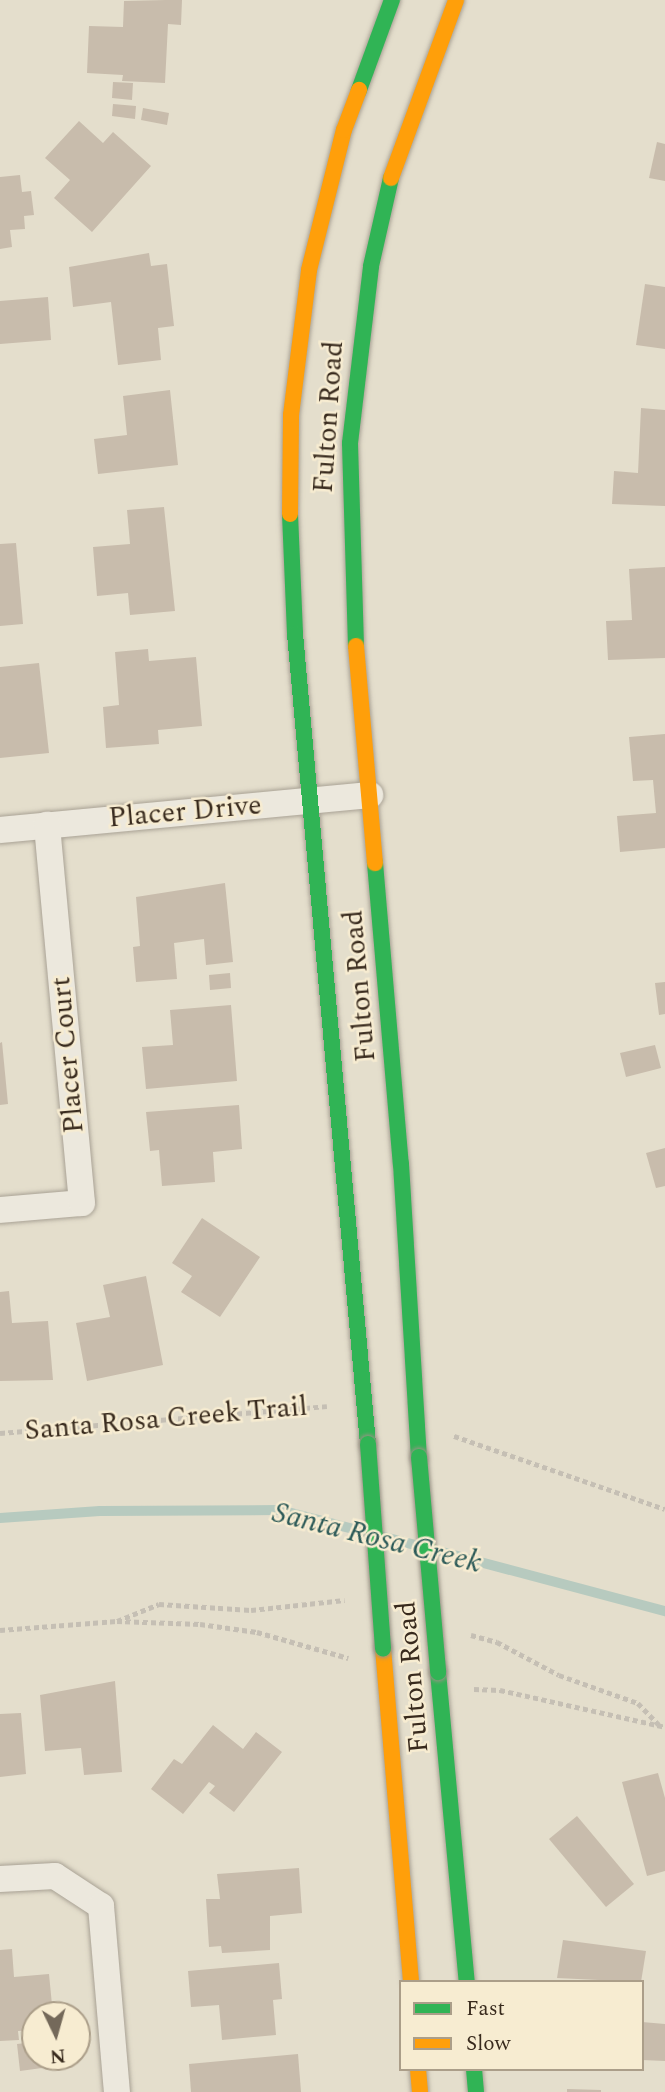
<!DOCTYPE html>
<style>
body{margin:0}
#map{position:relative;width:665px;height:2092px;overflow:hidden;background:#e4decc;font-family:Spectral,serif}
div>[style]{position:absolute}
.stream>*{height:10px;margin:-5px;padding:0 5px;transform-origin:5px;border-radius:5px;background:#b7cabf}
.building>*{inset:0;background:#c8bcac}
.path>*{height:4.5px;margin-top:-2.25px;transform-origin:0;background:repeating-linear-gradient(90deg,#c5bfb4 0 5px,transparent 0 8.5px)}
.roads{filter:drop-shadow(0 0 2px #a9a295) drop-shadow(0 0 2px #a9a295)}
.street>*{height:26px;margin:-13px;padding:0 13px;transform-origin:13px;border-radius:13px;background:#ece8dd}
.fast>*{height:16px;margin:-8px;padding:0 8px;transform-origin:8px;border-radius:8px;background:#30b455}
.slow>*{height:16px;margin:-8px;padding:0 8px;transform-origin:8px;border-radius:8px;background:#ff9f0a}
.bridges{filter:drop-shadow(0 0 2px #999285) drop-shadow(0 0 2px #999285)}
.fast-bridge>*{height:16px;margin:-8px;padding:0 8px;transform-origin:8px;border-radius:8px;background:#30b455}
span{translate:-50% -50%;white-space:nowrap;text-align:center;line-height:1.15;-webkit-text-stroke:5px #f7ecd1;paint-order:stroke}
.street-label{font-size:28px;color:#382a1d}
.water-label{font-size:30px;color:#2b5957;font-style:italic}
.legend{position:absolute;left:399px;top:1980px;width:245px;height:91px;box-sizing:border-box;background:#f7ecd1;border:2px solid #ab9e89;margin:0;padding:9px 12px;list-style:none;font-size:21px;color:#382a1d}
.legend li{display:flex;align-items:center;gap:14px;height:35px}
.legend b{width:35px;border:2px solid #ab9e89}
.north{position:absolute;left:21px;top:2001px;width:70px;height:70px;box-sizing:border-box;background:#f7ecd1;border:2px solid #ab9e89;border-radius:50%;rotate:175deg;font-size:19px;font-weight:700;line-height:28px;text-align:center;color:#382a1d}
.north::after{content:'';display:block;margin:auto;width:24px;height:32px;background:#74695a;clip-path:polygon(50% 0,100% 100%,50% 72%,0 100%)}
</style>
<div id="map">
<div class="stream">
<div style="left:0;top:1518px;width:100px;rotate:-4deg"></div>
<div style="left:100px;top:1511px;width:180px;rotate:-0.3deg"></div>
<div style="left:280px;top:1510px;width:144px;rotate:14.5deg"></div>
<div style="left:435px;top:1550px;width:238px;rotate:14.9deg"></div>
</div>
<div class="building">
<div style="clip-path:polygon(166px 0,182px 0,181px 25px,168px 24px,165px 83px,122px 81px,123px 75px,87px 73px,89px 26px,123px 27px,124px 1px)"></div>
<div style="clip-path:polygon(113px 82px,133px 83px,132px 100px,112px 98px)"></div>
<div style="clip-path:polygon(113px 104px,136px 106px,135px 119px,112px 116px)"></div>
<div style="clip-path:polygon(143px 108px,169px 113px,167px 125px,141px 120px)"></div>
<div style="clip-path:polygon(79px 121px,103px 143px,113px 132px,151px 166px,92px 232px,54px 198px,70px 180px,45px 158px)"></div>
<div style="clip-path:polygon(657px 142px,665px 144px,665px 181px,649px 178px)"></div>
<div style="clip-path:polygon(20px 175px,22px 192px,31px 191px,34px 215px,24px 216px,25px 229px,10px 230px,12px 247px,0 249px,0 177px)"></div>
<div style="clip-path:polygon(149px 253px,151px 266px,167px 264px,174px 326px,158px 328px,161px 360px,118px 365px,111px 302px,73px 307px,69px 267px)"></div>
<div style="clip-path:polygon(645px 284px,665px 287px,665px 349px,636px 345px)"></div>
<div style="clip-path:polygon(48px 297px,51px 340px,0 344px,0 301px)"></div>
<div style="clip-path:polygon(170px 390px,178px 465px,98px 474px,94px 439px,127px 435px,123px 396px)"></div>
<div style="clip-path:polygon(641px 408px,665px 410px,665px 506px,612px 504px,614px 471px,638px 473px)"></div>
<div style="clip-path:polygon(164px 507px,175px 611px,130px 615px,128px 593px,97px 596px,93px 547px,130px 544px,127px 510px)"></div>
<div style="clip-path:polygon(16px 543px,23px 624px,0 626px,0 544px)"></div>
<div style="clip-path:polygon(665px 567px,665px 658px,608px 660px,606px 621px,632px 620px,629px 569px)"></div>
<div style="clip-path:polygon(148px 649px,149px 661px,196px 657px,202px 726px,158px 730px,159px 744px,106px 748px,103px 707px,119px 705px,115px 652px)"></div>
<div style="clip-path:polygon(39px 663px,49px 753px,0 758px,0 667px)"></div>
<div style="clip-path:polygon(665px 734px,665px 848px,620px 852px,617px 816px,656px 813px,653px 780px,633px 781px,629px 737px)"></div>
<div style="clip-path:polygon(225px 883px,233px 962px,206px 965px,204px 939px,174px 943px,177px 979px,136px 982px,133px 947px,140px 946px,136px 897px)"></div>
<div style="clip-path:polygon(230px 973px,231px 988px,210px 990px,209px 975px)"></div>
<div style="clip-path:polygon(665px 982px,665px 1014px,659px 1015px,655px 983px)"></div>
<div style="clip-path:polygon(231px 1005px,237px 1081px,146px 1089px,142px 1047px,173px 1045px,170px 1010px)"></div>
<div style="clip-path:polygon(2px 1042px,8px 1104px,0 1105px,0 1043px)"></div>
<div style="clip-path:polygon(655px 1045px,661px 1068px,626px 1077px,620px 1053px)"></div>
<div style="clip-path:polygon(239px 1105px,242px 1149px,213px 1152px,215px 1182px,162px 1186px,159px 1150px,150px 1151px,146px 1112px)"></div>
<div style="clip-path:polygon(665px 1148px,665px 1186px,656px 1188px,646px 1153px)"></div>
<div style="clip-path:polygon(202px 1218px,260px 1257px,220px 1317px,181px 1292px,192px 1276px,172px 1263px)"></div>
<div style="clip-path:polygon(146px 1276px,163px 1365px,87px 1381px,76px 1323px,110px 1317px,103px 1285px)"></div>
<div style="clip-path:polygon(9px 1291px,12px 1323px,48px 1321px,53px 1380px,0 1381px,0 1292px)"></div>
<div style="clip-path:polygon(115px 1681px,122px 1772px,84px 1775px,81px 1748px,45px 1751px,40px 1695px)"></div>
<div style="clip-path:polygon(21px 1713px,26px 1774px,0 1777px,0 1714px)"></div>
<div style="clip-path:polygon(213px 1725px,243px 1749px,256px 1732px,282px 1752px,234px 1812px,209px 1793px,215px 1786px,209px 1782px,183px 1814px,151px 1789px,174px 1759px,182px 1764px)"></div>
<div style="clip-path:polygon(658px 1773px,665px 1798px,665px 1871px,647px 1876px,622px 1782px)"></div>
<div style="clip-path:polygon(577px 1816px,634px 1884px,606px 1907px,549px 1839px)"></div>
<div style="clip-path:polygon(299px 1868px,302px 1913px,270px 1916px,270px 1950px,222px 1953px,221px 1946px,209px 1947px,206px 1899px,220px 1899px,217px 1874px)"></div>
<div style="clip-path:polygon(563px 1940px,646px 1951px,641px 1982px,557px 1978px)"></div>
<div style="clip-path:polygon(12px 1949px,14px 1977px,49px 1974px,53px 2015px,35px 2015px,35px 2030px,18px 2031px,19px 2040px,0 2041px,0 1950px)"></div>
<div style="clip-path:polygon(279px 1963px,282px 1999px,273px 2000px,276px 2035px,222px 2040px,219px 2005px,191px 2007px,188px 1971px)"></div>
<div style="clip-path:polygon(642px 2022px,665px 2024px,665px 2061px,642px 2060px)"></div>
<div style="clip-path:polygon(35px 2042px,35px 2057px,63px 2057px,64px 2065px,20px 2071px,17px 2044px)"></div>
<div style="clip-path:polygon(298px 2054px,301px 2092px,191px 2092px,189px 2064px)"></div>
<div style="clip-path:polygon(567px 2089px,601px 2090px,601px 2092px,567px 2092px)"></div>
</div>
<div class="path">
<div style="left:0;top:1433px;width:328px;rotate:-4.7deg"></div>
<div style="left:454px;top:1436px;width:223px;rotate:19.1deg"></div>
<div style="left:117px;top:1621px;width:45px;rotate:-22deg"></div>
<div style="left:159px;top:1604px;width:92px;rotate:3.7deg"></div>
<div style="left:251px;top:1610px;width:94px;rotate:-6.1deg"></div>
<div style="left:0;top:1630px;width:117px;rotate:-4.4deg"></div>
<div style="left:117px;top:1621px;width:83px;rotate:2.1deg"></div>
<div style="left:200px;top:1624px;width:58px;rotate:8deg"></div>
<div style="left:257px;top:1632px;width:95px;rotate:15.9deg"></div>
<div style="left:471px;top:1635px;width:27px;rotate:15deg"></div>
<div style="left:497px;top:1642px;width:70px;rotate:28deg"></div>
<div style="left:559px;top:1675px;width:84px;rotate:19.5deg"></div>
<div style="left:638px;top:1703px;width:30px;rotate:46deg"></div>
<div style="left:474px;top:1689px;width:26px;rotate:2deg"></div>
<div style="left:500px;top:1690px;width:169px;rotate:12.6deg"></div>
</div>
<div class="roads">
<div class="street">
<div style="left:0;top:830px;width:372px;rotate:-5.4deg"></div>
<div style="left:0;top:1210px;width:82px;rotate:-4.9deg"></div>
<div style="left:82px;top:1203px;width:380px;rotate:-95.3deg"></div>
<div style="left:0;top:1879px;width:55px;rotate:-3.1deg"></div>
<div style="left:55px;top:1876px;width:55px;rotate:33.1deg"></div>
<div style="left:101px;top:1906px;width:187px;rotate:85.1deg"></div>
</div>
<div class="fast">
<div style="left:359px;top:90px;width:96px;rotate:-69.9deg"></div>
<div style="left:290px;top:514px;width:120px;rotate:87.6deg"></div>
<div style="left:295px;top:634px;width:813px;rotate:84.85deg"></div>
<div style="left:356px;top:646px;width:203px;rotate:-91.7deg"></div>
<div style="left:350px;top:443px;width:178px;rotate:-83.2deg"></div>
<div style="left:371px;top:266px;width:90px;rotate:-77.2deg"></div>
<div style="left:375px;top:863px;width:302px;rotate:85.1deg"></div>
<div style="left:401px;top:1164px;width:294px;rotate:86.5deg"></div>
<div style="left:438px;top:1672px;width:311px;rotate:84.7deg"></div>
<div style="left:474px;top:2069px;width:23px;rotate:85deg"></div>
</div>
<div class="slow">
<div style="left:391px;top:178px;width:189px;rotate:-69.9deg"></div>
<div style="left:290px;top:514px;width:99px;rotate:-89.4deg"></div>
<div style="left:291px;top:415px;width:146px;rotate:-82.9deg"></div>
<div style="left:309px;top:270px;width:144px;rotate:-76deg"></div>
<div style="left:344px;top:130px;width:43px;rotate:-69.4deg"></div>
<div style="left:356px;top:646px;width:218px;rotate:85deg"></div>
<div style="left:383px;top:1648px;width:335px;rotate:85.2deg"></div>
<div style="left:418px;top:2069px;width:23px;rotate:85deg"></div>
</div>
</div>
<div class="bridges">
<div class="fast-bridge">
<div style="left:368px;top:1444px;width:205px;rotate:85.8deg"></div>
<div style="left:419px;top:1457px;width:216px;rotate:84.9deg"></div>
</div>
</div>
<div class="street-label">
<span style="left:329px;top:417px;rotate:-86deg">Fulton Road</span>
<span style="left:185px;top:812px;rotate:-5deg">Placer Drive</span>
<span style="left:360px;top:986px;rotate:-95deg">Fulton Road</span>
<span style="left:68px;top:1055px;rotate:-95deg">Placer Court</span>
<span style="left:166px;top:1419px;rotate:-5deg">Santa Rosa Creek Trail</span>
<span style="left:413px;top:1677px;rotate:-95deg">Fulton Road</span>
</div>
<div class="water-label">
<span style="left:377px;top:1538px;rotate:14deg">Santa Rosa Creek</span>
</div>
<ul class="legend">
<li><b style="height:9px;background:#30b455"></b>Fast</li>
<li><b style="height:9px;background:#ff9f0a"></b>Slow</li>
</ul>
<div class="north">N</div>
</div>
